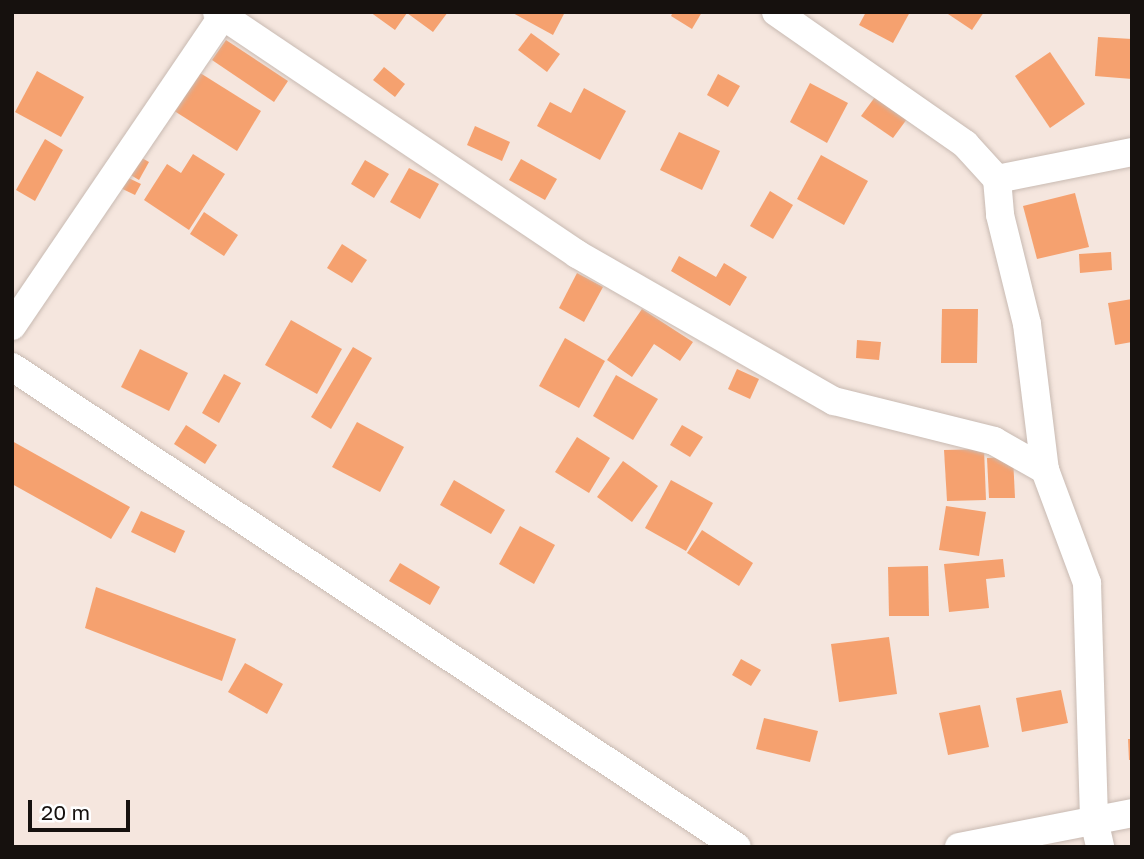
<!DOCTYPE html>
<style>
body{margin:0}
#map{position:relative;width:1144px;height:859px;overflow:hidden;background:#f5e6de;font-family:"Golos Text",sans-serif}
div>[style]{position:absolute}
.building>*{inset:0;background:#f5a16f}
.roads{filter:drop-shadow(0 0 2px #c8bab2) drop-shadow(0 0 2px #c8bab2)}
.minor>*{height:28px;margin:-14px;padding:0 14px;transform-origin:14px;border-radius:14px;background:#fff}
span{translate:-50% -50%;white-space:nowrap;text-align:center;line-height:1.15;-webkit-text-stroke:6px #fff;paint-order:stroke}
.frame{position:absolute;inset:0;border:14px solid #16110e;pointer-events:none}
.scale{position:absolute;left:28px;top:800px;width:102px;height:32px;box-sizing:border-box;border:4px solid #16110e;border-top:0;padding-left:9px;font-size:21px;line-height:24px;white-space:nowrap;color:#16110e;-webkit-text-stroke:5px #fff;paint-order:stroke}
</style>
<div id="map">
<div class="building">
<div style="clip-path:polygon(370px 12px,448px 12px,433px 32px,407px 13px,395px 30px)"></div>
<div style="clip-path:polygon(511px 12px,565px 12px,553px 35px)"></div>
<div style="clip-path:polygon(673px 12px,702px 12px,692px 29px,671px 16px)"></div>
<div style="clip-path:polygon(866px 12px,910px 12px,893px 43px,859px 25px)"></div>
<div style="clip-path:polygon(945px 12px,984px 12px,972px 30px)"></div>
<div style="clip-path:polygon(531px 33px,560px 54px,547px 72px,518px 50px)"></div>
<div style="clip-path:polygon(1098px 37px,1132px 39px,1132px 79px,1095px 76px)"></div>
<div style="clip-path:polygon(226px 40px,288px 81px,274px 102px,212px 60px)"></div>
<div style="clip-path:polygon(1050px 52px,1085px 104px,1050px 128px,1015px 76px)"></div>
<div style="clip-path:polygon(189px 66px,261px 111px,237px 151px,165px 105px)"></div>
<div style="clip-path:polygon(384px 67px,405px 84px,395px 97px,373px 80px)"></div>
<div style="clip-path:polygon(37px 71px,84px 97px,61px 137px,15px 112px)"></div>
<div style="clip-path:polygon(718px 74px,740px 86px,728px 107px,707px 95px)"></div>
<div style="clip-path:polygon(810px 83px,848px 103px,827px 143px,790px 122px)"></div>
<div style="clip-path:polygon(584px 88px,626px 111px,600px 160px,537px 126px,550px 102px,571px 113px)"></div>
<div style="clip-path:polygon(875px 97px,907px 119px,893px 138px,861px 116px)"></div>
<div style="clip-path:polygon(475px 126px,510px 142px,502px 161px,467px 145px)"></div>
<div style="clip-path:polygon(679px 132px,720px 151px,702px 190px,660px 170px)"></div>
<div style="clip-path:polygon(45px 139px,63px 150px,35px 201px,16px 190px)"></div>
<div style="clip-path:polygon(124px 148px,149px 162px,139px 180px,114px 165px)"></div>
<div style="clip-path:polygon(193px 154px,225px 174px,189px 230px,144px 200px,167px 164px,181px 173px)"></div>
<div style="clip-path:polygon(821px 155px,868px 181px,844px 225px,797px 199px)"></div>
<div style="clip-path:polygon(521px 159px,557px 179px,545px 200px,509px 180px)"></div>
<div style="clip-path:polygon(365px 160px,389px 174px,374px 198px,351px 184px)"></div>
<div style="clip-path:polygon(409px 168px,439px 184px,420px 219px,390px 202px)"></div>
<div style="clip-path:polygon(112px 170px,141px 184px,135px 195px,106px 181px)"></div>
<div style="clip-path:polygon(770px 191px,793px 205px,773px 239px,750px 226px)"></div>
<div style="clip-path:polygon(1075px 193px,1089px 247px,1037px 259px,1023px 206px)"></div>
<div style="clip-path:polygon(204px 212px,238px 235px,224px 256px,190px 234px)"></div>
<div style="clip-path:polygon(342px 244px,367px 260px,352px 283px,327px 268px)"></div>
<div style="clip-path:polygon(1111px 252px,1112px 270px,1080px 273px,1079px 254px)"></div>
<div style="clip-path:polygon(679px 256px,716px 277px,724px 263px,747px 277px,730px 306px,671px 271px)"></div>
<div style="clip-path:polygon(577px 273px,603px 287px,584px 322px,559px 308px)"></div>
<div style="clip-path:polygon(1132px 299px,1132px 342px,1115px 345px,1108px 303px)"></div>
<div style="clip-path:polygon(642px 309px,693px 342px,680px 361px,654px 344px,632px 377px,607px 360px)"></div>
<div style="clip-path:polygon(942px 309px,978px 309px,977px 363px,941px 363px)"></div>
<div style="clip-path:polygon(291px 320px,342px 349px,317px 394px,265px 365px)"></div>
<div style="clip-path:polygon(565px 338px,605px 361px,579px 408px,539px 386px)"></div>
<div style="clip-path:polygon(857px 340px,881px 342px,879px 360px,856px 358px)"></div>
<div style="clip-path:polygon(353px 347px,372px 358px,331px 429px,311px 417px)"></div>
<div style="clip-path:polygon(140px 349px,188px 373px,169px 411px,121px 387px)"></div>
<div style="clip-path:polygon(737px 369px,759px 379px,750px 399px,728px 389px)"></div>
<div style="clip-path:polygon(224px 374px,241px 383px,219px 423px,202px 413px)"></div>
<div style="clip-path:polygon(616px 375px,658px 399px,633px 440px,593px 416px)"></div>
<div style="clip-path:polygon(357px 422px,404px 447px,380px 492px,332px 467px)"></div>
<div style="clip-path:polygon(186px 425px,217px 445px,205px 464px,174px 444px)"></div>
<div style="clip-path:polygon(682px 425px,703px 437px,690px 457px,670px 445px)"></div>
<div style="clip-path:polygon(577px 437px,610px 458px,589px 493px,555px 472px)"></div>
<div style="clip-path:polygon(12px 441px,130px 507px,111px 539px,12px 484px)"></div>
<div style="clip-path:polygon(984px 449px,986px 500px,947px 501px,944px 450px)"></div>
<div style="clip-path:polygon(1013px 457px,1015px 498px,989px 498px,987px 458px)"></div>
<div style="clip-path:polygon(623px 461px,658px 486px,632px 522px,597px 497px)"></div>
<div style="clip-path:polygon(454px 480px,505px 510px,491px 534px,440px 505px)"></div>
<div style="clip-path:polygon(671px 480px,713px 503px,686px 551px,645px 528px)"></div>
<div style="clip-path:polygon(946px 506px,986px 512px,979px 556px,939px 550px)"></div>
<div style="clip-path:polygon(141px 511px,185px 531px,175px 553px,131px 532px)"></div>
<div style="clip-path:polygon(520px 526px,555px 545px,534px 584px,499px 564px)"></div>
<div style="clip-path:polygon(702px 530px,753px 563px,739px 586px,687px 553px)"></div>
<div style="clip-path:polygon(1003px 559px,1005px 577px,986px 579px,989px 608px,949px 612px,944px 564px)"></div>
<div style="clip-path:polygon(400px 563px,440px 587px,430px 605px,389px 581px)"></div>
<div style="clip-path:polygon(928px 566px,929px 616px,889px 616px,888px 567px)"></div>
<div style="clip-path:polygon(96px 587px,236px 639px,222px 681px,85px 628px)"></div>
<div style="clip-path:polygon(889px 637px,897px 694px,839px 702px,831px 644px)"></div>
<div style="clip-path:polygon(741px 659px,761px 670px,751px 686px,732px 675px)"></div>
<div style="clip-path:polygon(245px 663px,283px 684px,267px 714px,228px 692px)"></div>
<div style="clip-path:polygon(1061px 690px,1068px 723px,1022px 732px,1016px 698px)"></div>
<div style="clip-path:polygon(980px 705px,989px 747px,948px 755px,939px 713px)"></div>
<div style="clip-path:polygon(764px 718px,818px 731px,810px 762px,756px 749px)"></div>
<div style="clip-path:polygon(1128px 739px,1132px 739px,1132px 760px,1129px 760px)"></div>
</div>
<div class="roads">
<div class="minor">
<div style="left:217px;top:12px;width:434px;rotate:33.9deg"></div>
<div style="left:577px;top:254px;width:296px;rotate:29.8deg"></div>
<div style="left:834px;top:401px;width:165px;rotate:14deg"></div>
<div style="left:994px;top:441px;width:59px;rotate:29.6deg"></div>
<div style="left:1045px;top:470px;width:121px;rotate:69.6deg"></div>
<div style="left:1087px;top:583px;width:237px;rotate:88.3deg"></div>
<div style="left:1094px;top:820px;width:28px;rotate:77deg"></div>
<div style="left:776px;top:12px;width:231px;rotate:34.9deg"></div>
<div style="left:965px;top:144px;width:47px;rotate:47.6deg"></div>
<div style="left:997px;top:179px;width:36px;rotate:85deg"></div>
<div style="left:1000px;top:215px;width:112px;rotate:76.1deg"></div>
<div style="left:1027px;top:324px;width:147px;rotate:83deg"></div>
<div style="left:997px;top:179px;width:138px;rotate:-11.3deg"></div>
<div style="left:12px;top:326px;width:379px;rotate:-55.8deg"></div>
<div style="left:12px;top:367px;width:869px;rotate:33.51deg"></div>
<div style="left:959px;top:847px;width:176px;rotate:-11.1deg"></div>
</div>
</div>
<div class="frame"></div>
<div class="scale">20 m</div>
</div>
